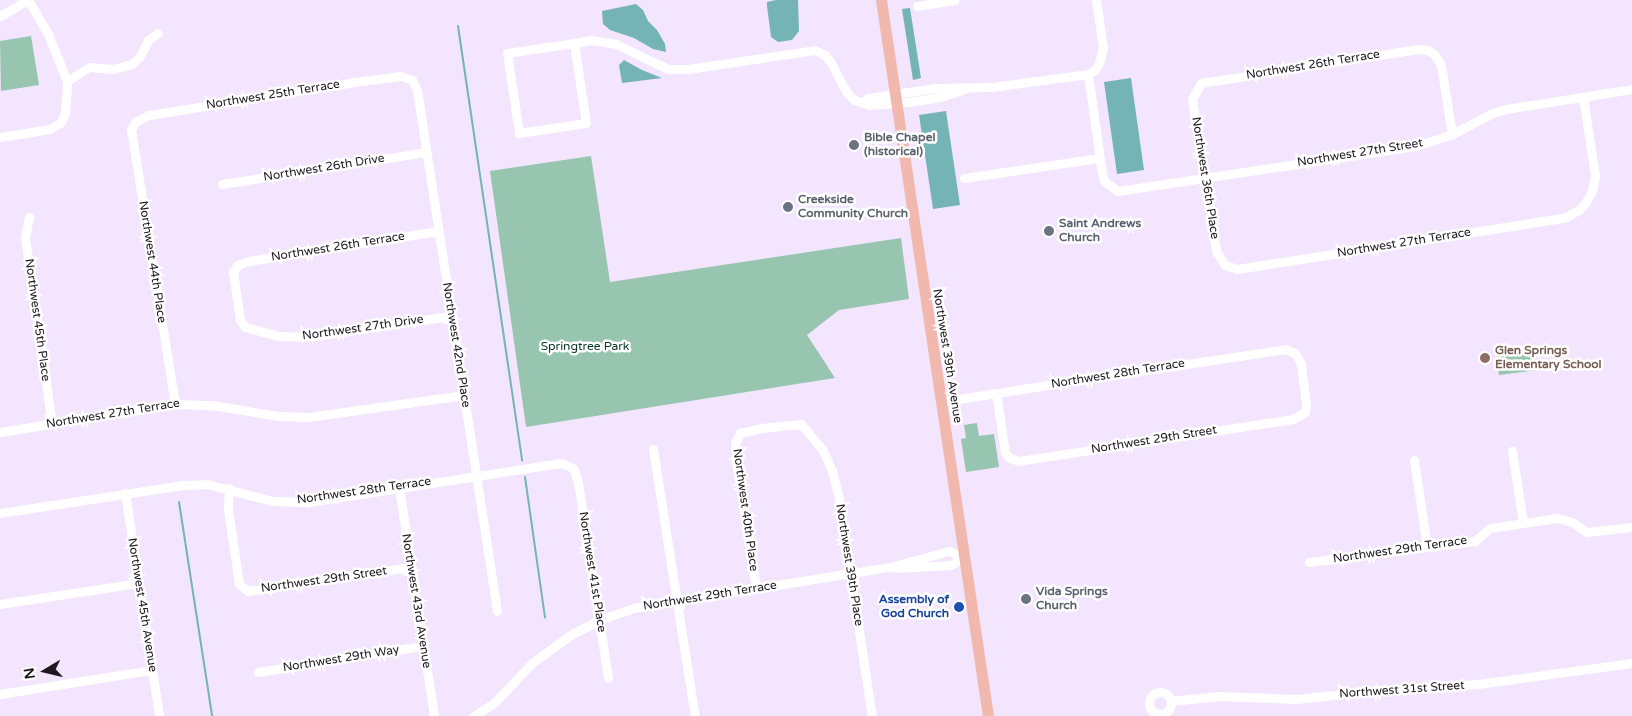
<!DOCTYPE html>
<style>
body{margin:0}
#map{position:relative;width:1632px;height:716px;overflow:hidden;background:#f3e5fd;font-family:"Varela Round",sans-serif}
div>[style]{position:absolute}
.green>*{inset:0;background:#98c5b0}
.water>*{inset:0;background:#74b4b7}
.stream>*{height:2px;margin:-1px;padding:0 1px;transform-origin:1px;border-radius:1px;background:#74b4b7}
.minor>*{height:9px;margin:-4.5px;padding:0 4.5px;transform-origin:4.5px;border-radius:4.5px;background:#fff}
.minor>.ring{margin:-4.5px;padding:0;box-sizing:content-box;background:none;border:9px solid #fff;border-radius:50%}
.major>*{height:11px;margin:-5.5px;padding:0 5.5px;transform-origin:5.5px;border-radius:5.5px;background:#f1b8ad}
.dots>*{width:14px;height:14px;translate:-50% -50%;box-sizing:border-box;border:2px solid #fff;border-radius:50%}
span{translate:-50% -50%;white-space:nowrap;text-align:center;line-height:1.15;-webkit-text-stroke:5px #fff;paint-order:stroke}
.street-label{font-size:12px;color:#1d1820}
.worship-label{font-size:12px;color:#5b616d;font-weight:700}
.left{translate:0 -50%;text-align:left}
.park-label{font-size:12px;color:#053525}
.education-label{font-size:12px;color:#785e54;font-weight:700}
.transit-label{font-size:12px;color:#164399;font-weight:700}
.right{translate:-100% -50%;text-align:right}
.north{position:absolute;left:20px;top:646px;width:50px;height:50px;-webkit-text-stroke:4px #fff;paint-order:stroke;rotate:261deg;font-size:14px;font-weight:700;line-height:20px;text-align:center;color:#1d1820}
.north::after{content:'';display:block;margin:auto;width:18px;height:22px;background:#1d1820;clip-path:polygon(50% 0,100% 100%,50% 72%,0 100%)}
</style>
<div id="map">
<div class="green">
<div style="clip-path:polygon(31px 36px,39px 85px,1px 91px,0 41px)"></div>
<div style="clip-path:polygon(591px 156px,610px 282px,901px 238px,909px 299px,839px 310px,807px 335px,835px 378px,526px 427px,490px 171px)"></div>
<div style="clip-path:polygon(1534px 350px,1537px 370px,1499px 375px,1497px 355px)"></div>
<div style="clip-path:polygon(977px 423px,979px 436px,994px 434px,999px 467px,966px 472px,961px 439px,966px 438px,964px 425px)"></div>
</div>
<div class="water">
<div style="clip-path:polygon(776px 0,798px 0,799px 31px,792px 40px,778px 42px,771px 37px,767px 6px,767px 2px)"></div>
<div style="clip-path:polygon(636px 4px,643px 10px,648px 21px,657px 30px,665px 44px,666px 52px,653px 49px,634px 38px,610px 30px,603px 24px,602px 11px)"></div>
<div style="clip-path:polygon(910px 8px,921px 78px,913px 80px,902px 9px)"></div>
<div style="clip-path:polygon(624px 60px,642px 70px,662px 78px,622px 83px,619px 65px)"></div>
<div style="clip-path:polygon(1131px 78px,1144px 170px,1117px 174px,1104px 82px)"></div>
<div style="clip-path:polygon(946px 111px,960px 205px,933px 209px,919px 115px)"></div>
</div>
<div class="stream">
<div style="left:458px;top:26px;width:439px;rotate:81.6deg"></div>
<div style="left:525px;top:477px;width:142px;rotate:81.9deg"></div>
<div style="left:179px;top:502px;width:217px;rotate:81.2deg"></div>
</div>
<div class="minor">
<div style="left:917px;top:6px;width:38px;rotate:-9deg"></div>
<div style="left:0;top:16px;width:32px;rotate:-30deg"></div>
<div style="left:574px;top:43px;width:81px;rotate:81.5deg"></div>
<div style="left:586px;top:123px;width:68px;rotate:171.5deg"></div>
<div style="left:519px;top:133px;width:81px;rotate:-98.5deg"></div>
<div style="left:507px;top:53px;width:68px;rotate:-8.5deg"></div>
<div style="left:574px;top:43px;width:17px;rotate:-10deg"></div>
<div style="left:591px;top:40px;width:25px;rotate:9deg"></div>
<div style="left:616px;top:44px;width:58px;rotate:25.7deg"></div>
<div style="left:668px;top:69px;width:20px"></div>
<div style="left:688px;top:69px;width:128px;rotate:-8.5deg"></div>
<div style="left:815px;top:50px;width:11px;rotate:27deg"></div>
<div style="left:825px;top:55px;width:10px;rotate:53deg"></div>
<div style="left:831px;top:63px;width:34px;rotate:62deg"></div>
<div style="left:847px;top:93px;width:10px;rotate:45deg"></div>
<div style="left:854px;top:100px;width:16px;rotate:18deg"></div>
<div style="left:869px;top:105px;width:40px;rotate:-4.3deg"></div>
<div style="left:909px;top:102px;width:32px;rotate:-9deg"></div>
<div style="left:941px;top:97px;width:24px;rotate:-19deg"></div>
<div style="left:1088px;top:74px;width:100px;rotate:82deg"></div>
<div style="left:1102px;top:173px;width:8px;rotate:76deg"></div>
<div style="left:1104px;top:181px;width:17px;rotate:36deg"></div>
<div style="left:1118px;top:191px;width:301px;rotate:-8.6deg"></div>
<div style="left:1416px;top:146px;width:38px;rotate:-18deg"></div>
<div style="left:1452px;top:134px;width:46px;rotate:-27.1deg"></div>
<div style="left:1493px;top:113px;width:14px;rotate:-17deg"></div>
<div style="left:1506px;top:109px;width:128px;rotate:-9deg"></div>
<div style="left:67px;top:81px;width:26px;rotate:-32deg"></div>
<div style="left:89px;top:67px;width:24px;rotate:5deg"></div>
<div style="left:113px;top:69px;width:20px;rotate:-15deg"></div>
<div style="left:132px;top:64px;width:11px;rotate:-45deg"></div>
<div style="left:140px;top:56px;width:18px;rotate:-63deg"></div>
<div style="left:148px;top:40px;width:12px;rotate:-35deg"></div>
<div style="left:863px;top:102px;width:6px;rotate:-39deg"></div>
<div style="left:868px;top:98px;width:68px;rotate:-8.5deg"></div>
<div style="left:935px;top:88px;width:57px;rotate:-1deg"></div>
<div style="left:992px;top:87px;width:97px;rotate:-7.7deg"></div>
<div style="left:1088px;top:74px;width:8px;rotate:-30deg"></div>
<div style="left:1095px;top:70px;width:8px;rotate:-60deg"></div>
<div style="left:1099px;top:63px;width:16px;rotate:-75deg"></div>
<div style="left:1103px;top:48px;width:49px;rotate:-98.3deg"></div>
<div style="left:1452px;top:134px;width:70px;rotate:-99.1deg"></div>
<div style="left:1441px;top:65px;width:13px;rotate:-122deg"></div>
<div style="left:1434px;top:54px;width:8px;rotate:-150deg"></div>
<div style="left:1427px;top:50px;width:9px;rotate:-174deg"></div>
<div style="left:1418px;top:49px;width:220px;rotate:171.1deg"></div>
<div style="left:1201px;top:83px;width:18px;rotate:119deg"></div>
<div style="left:1192px;top:99px;width:154px;rotate:81deg"></div>
<div style="left:1216px;top:251px;width:17px;rotate:57deg"></div>
<div style="left:1225px;top:265px;width:13px;rotate:18deg"></div>
<div style="left:1237px;top:269px;width:331px;rotate:-8.9deg"></div>
<div style="left:1564px;top:218px;width:18px;rotate:-29deg"></div>
<div style="left:1580px;top:209px;width:9px;rotate:-49deg"></div>
<div style="left:1586px;top:202px;width:13px;rotate:-61deg"></div>
<div style="left:1592px;top:191px;width:15px;rotate:-79deg"></div>
<div style="left:1595px;top:176px;width:80px;rotate:-98.6deg"></div>
<div style="left:0;top:137px;width:51px;rotate:-9.1deg"></div>
<div style="left:50px;top:129px;width:13px;rotate:-32deg"></div>
<div style="left:61px;top:122px;width:10px;rotate:-66deg"></div>
<div style="left:65px;top:113px;width:32px;rotate:-86deg"></div>
<div style="left:67px;top:81px;width:51px;rotate:-112deg"></div>
<div style="left:48px;top:34px;width:39px;rotate:-120deg"></div>
<div style="left:964px;top:178px;width:136px;rotate:-8.4deg"></div>
<div style="left:222px;top:184px;width:206px;rotate:-8.9deg"></div>
<div style="left:29px;top:217px;width:20px;rotate:101deg"></div>
<div style="left:25px;top:237px;width:189px;rotate:81.8deg"></div>
<div style="left:438px;top:231px;width:192px;rotate:171deg"></div>
<div style="left:248px;top:261px;width:11px;rotate:158deg"></div>
<div style="left:238px;top:265px;width:9px;rotate:126deg"></div>
<div style="left:233px;top:272px;width:49px;rotate:81.7deg"></div>
<div style="left:240px;top:320px;width:9px;rotate:54deg"></div>
<div style="left:245px;top:327px;width:35px;rotate:15deg"></div>
<div style="left:279px;top:336px;width:29px;rotate:2deg"></div>
<div style="left:308px;top:337px;width:145px;rotate:-8.4deg"></div>
<div style="left:940px;top:402px;width:83px;rotate:-9deg"></div>
<div style="left:1022px;top:389px;width:266px;rotate:-8.6deg"></div>
<div style="left:1285px;top:349px;width:11px;rotate:22deg"></div>
<div style="left:1295px;top:353px;width:13px;rotate:61deg"></div>
<div style="left:1301px;top:364px;width:40px;rotate:82.9deg"></div>
<div style="left:1306px;top:404px;width:8px;rotate:97deg"></div>
<div style="left:1305px;top:412px;width:14px;rotate:150deg"></div>
<div style="left:1293px;top:419px;width:277px;rotate:171.3deg"></div>
<div style="left:1019px;top:461px;width:9px;rotate:-162deg"></div>
<div style="left:1010px;top:458px;width:7px;rotate:-135deg"></div>
<div style="left:1005px;top:453px;width:61px;rotate:-98.5deg"></div>
<div style="left:175px;top:404px;width:278px;rotate:-99.1deg"></div>
<div style="left:131px;top:130px;width:9px;rotate:-63deg"></div>
<div style="left:135px;top:122px;width:16px;rotate:-27deg"></div>
<div style="left:149px;top:115px;width:208px;rotate:-9.1deg"></div>
<div style="left:354px;top:82px;width:47px;rotate:-7.3deg"></div>
<div style="left:401px;top:76px;width:12px;rotate:20deg"></div>
<div style="left:412px;top:80px;width:11px;rotate:63deg"></div>
<div style="left:417px;top:90px;width:527px;rotate:81.27deg"></div>
<div style="left:0;top:432px;width:177px;rotate:-9.1deg"></div>
<div style="left:175px;top:404px;width:37px;rotate:2deg"></div>
<div style="left:212px;top:405px;width:67px;rotate:9.5deg"></div>
<div style="left:278px;top:416px;width:30px;rotate:2deg"></div>
<div style="left:308px;top:417px;width:158px;rotate:-8deg"></div>
<div style="left:653px;top:449px;width:270px;rotate:81.1deg"></div>
<div style="left:1512px;top:451px;width:73px;rotate:81.3deg"></div>
<div style="left:1414px;top:460px;width:88px;rotate:81.5deg"></div>
<div style="left:399px;top:487px;width:232px;rotate:81.3deg"></div>
<div style="left:229px;top:488px;width:22px;rotate:93deg"></div>
<div style="left:228px;top:510px;width:75px;rotate:81.5deg"></div>
<div style="left:239px;top:584px;width:11px;rotate:38deg"></div>
<div style="left:248px;top:591px;width:165px;rotate:-8.4deg"></div>
<div style="left:125px;top:493px;width:226px;rotate:81.3deg"></div>
<div style="left:0;top:513px;width:185px;rotate:-8.7deg"></div>
<div style="left:183px;top:485px;width:24px;rotate:-2deg"></div>
<div style="left:207px;top:484px;width:67px;rotate:14.7deg"></div>
<div style="left:272px;top:501px;width:37px;rotate:2deg"></div>
<div style="left:309px;top:502px;width:255px;rotate:-8.8deg"></div>
<div style="left:561px;top:463px;width:13px;rotate:23deg"></div>
<div style="left:573px;top:468px;width:15px;rotate:70deg"></div>
<div style="left:578px;top:482px;width:198px;rotate:81.3deg"></div>
<div style="left:1309px;top:562px;width:167px;rotate:-7.2deg"></div>
<div style="left:1475px;top:541px;width:20px;rotate:-41deg"></div>
<div style="left:1490px;top:528px;width:68px;rotate:-8.5deg"></div>
<div style="left:1557px;top:518px;width:16px;rotate:15deg"></div>
<div style="left:1572px;top:522px;width:18px;rotate:34deg"></div>
<div style="left:1587px;top:532px;width:45px;rotate:-6.3deg"></div>
<div style="left:896px;top:568px;width:55px;rotate:-3.1deg"></div>
<div style="left:951px;top:565px;width:15px;rotate:-32deg"></div>
<div style="left:756px;top:588px;width:129px;rotate:-98.9deg"></div>
<div style="left:736px;top:461px;width:18px;rotate:-93deg"></div>
<div style="left:735px;top:443px;width:11px;rotate:-63deg"></div>
<div style="left:740px;top:433px;width:23px;rotate:-13deg"></div>
<div style="left:762px;top:428px;width:39px;rotate:-6deg"></div>
<div style="left:801px;top:424px;width:33px;rotate:50deg"></div>
<div style="left:822px;top:449px;width:23px;rotate:65deg"></div>
<div style="left:832px;top:470px;width:30px;rotate:76deg"></div>
<div style="left:839px;top:499px;width:219px;rotate:81.4deg"></div>
<div style="left:0;top:604px;width:141px;rotate:-8.6deg"></div>
<div style="left:258px;top:672px;width:167px;rotate:-9deg"></div>
<div class="ring" style="left:1149px;top:692px;width:13px;height:13px"></div>
<div style="left:0;top:694px;width:154px;rotate:-9deg"></div>
<div style="left:1171px;top:701px;width:49px;rotate:-5.8deg"></div>
<div style="left:1220px;top:696px;width:76px;rotate:2.3deg"></div>
<div style="left:1296px;top:699px;width:74px;rotate:-6.2deg"></div>
<div style="left:1370px;top:691px;width:108px;rotate:-3.7deg"></div>
<div style="left:1478px;top:684px;width:155px;rotate:-7.8deg"></div>
<div style="left:474px;top:716px;width:24px;rotate:-33deg"></div>
<div style="left:494px;top:703px;width:55px;rotate:-46.5deg"></div>
<div style="left:532px;top:663px;width:49px;rotate:-35.9deg"></div>
<div style="left:572px;top:634px;width:30px;rotate:-27deg"></div>
<div style="left:599px;top:620px;width:36px;rotate:-19deg"></div>
<div style="left:633px;top:608px;width:260px;rotate:-9.1deg"></div>
<div style="left:890px;top:567px;width:61px;rotate:-15.2deg"></div>
<div style="left:949px;top:551px;width:16px;rotate:22deg"></div>
</div>
<div class="major">
<div style="left:881px;top:0;width:724px;rotate:81.5deg"></div>
</div>
<div class="dots">
<div style="left:854px;top:145px;background:#6b7280"></div>
<div style="left:788px;top:207px;background:#6b7280"></div>
<div style="left:1049px;top:231px;background:#6b7280"></div>
<div style="left:1485px;top:358px;background:#8d6e63"></div>
<div style="left:1026px;top:599px;background:#6b7280"></div>
<div style="left:959px;top:607px;background:#1a4fb4"></div>
</div>
<div class="street-label">
<span style="left:1313px;top:65px;rotate:-9deg">Northwest 26th Terrace</span>
<span style="left:273px;top:95px;rotate:-9deg">Northwest 25th Terrace</span>
<span style="left:1360px;top:153px;rotate:-9deg">Northwest 27th Street</span>
<span style="left:324px;top:168px;rotate:-9deg">Northwest 26th Drive</span>
<span style="left:1205px;top:178px;rotate:81deg">Northwest 36th Place</span>
<span style="left:1404px;top:243px;rotate:-9deg">Northwest 27th Terrace</span>
<span style="left:338px;top:247px;rotate:-9deg">Northwest 26th Terrace</span>
<span style="left:152px;top:262px;rotate:81deg">Northwest 44th Place</span>
<span style="left:37px;top:320px;rotate:82deg">Northwest 45th Place</span>
<span style="left:363px;top:328px;rotate:-8deg">Northwest 27th Drive</span>
<span style="left:456px;top:345px;rotate:81deg">Northwest 42nd Place</span>
<span style="left:947px;top:356px;rotate:81deg">Northwest 39th Avenue</span>
<span style="left:1118px;top:374px;rotate:-9deg">Northwest 28th Terrace</span>
<span style="left:113px;top:414px;rotate:-9deg">Northwest 27th Terrace</span>
<span style="left:1154px;top:440px;rotate:-9deg">Northwest 29th Street</span>
<span style="left:364px;top:491px;rotate:-8deg">Northwest 28th Terrace</span>
<span style="left:745px;top:510px;rotate:82deg">Northwest 40th Place</span>
<span style="left:1400px;top:550px;rotate:-8deg">Northwest 29th Terrace</span>
<span style="left:849px;top:565px;rotate:81deg">Northwest 39th Place</span>
<span style="left:592px;top:572px;rotate:81deg">Northwest 41st Place</span>
<span style="left:324px;top:580px;rotate:-8deg">Northwest 29th Street</span>
<span style="left:710px;top:596px;rotate:-9deg">Northwest 29th Terrace</span>
<span style="left:416px;top:601px;rotate:81deg">Northwest 43rd Avenue</span>
<span style="left:142px;top:605px;rotate:81deg">Northwest 45th Avenue</span>
<span style="left:341px;top:659px;rotate:-9deg">Northwest 29th Way</span>
<span style="left:1402px;top:690px;rotate:-4deg">Northwest 31st Street</span>
</div>
<div class="worship-label">
<span class="left" style="left:864px;top:145px">Bible Chapel<br>(historical)</span>
<span class="left" style="left:798px;top:207px">Creekside<br>Community Church</span>
<span class="left" style="left:1059px;top:231px">Saint Andrews<br>Church</span>
<span class="left" style="left:1036px;top:599px">Vida Springs<br>Church</span>
</div>
<div class="park-label">
<span style="left:585px;top:347px">Springtree Park</span>
</div>
<div class="education-label">
<span class="left" style="left:1495px;top:358px">Glen Springs<br>Elementary School</span>
</div>
<div class="transit-label">
<span class="right" style="left:949px;top:607px">Assembly of<br>God Church</span>
</div>
<div class="north">N</div>
</div>
